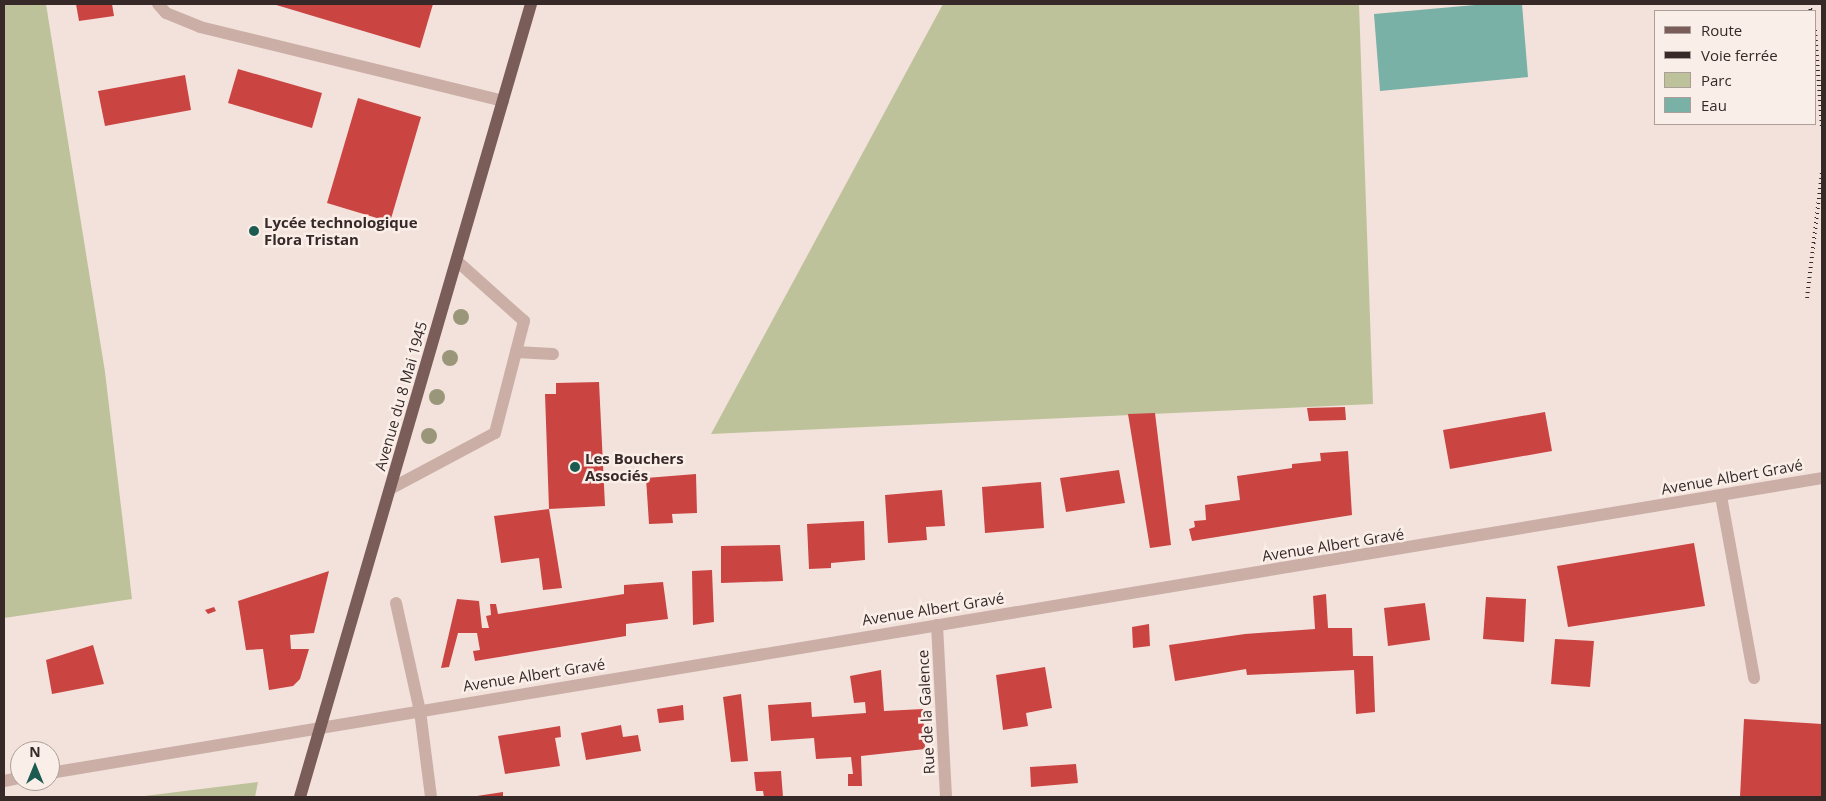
<!DOCTYPE html>
<meta charset="utf-8">
<style>
body{margin:0}
#map{position:relative;width:1826px;height:801px;overflow:hidden;background:#f3e2db;font-family:"Open Sans",sans-serif}
div>[style]{position:absolute}
.green>*{inset:0;background:#bec29b}
.water>*{inset:0;background:#79b1a6}
.building>*{inset:0;background:#ca4442}
.minor>*{height:12px;margin:-6px;padding:0 6px;transform-origin:6px;border-radius:6px;background:#cbafa7}
.major>*{height:12px;margin:-6px;padding:0 6px;transform-origin:6px;border-radius:6px;background:#7a5c58}
.rail>*{height:4px;margin-top:-2px;transform-origin:0;background:repeating-linear-gradient(90deg,#372928 0 1px,transparent 0 5px)}
.trees>*{width:16px;height:16px;margin:-8px;border-radius:50%;background:#9a967a}
.dots>*{width:14px;height:14px;translate:-50% -50%;box-sizing:border-box;border:2px solid #faeee8;border-radius:50%}
span{translate:-50% -50%;white-space:nowrap;text-align:center;line-height:1.15;-webkit-text-stroke:5px #faeee8;paint-order:stroke}
.poi-label{font-size:15px;color:#372928;font-weight:700}
.left{translate:0 -50%;text-align:left}
.street-label{font-size:15px;color:#372928}
.frame{position:absolute;inset:0;border:5px solid #372928;pointer-events:none}
.legend{position:absolute;left:1654px;top:10px;width:162px;height:115px;box-sizing:border-box;background:#faeee8;border:1px solid #ac9f9b;margin:0;padding:6px 9px;list-style:none;font-size:15px;color:#372928}
.legend li{display:flex;align-items:center;gap:10px;height:25px}
.legend b{width:25px;border:1px solid #ac9f9b}
.north{position:absolute;left:10px;top:741px;width:50px;height:50px;box-sizing:border-box;background:#faeee8;border:1px solid #ac9f9b;border-radius:50%;rotate:0deg;font-size:14px;font-weight:700;line-height:20px;text-align:center;color:#372928}
.north::after{content:'';display:block;margin:auto;width:18px;height:22px;background:#1c5b50;clip-path:polygon(50% 0,100% 100%,50% 72%,0 100%)}
</style>
<div id="map">
<div class="green">
<div style="clip-path:polygon(4px 4px,46px 4px,105px 372px,132px 599px,4px 618px)"></div>
<div style="clip-path:polygon(943px 4px,1359px 4px,1373px 404px,711px 434px)"></div>
<div style="clip-path:polygon(258px 782px,255px 797px,136px 797px)"></div>
</div>
<div class="water">
<div style="clip-path:polygon(1486px 4px,1522px 4px,1528px 77px,1380px 91px,1374px 14px)"></div>
</div>
<div class="building">
<div style="clip-path:polygon(76px 4px,112px 4px,114px 16px,79px 21px)"></div>
<div style="clip-path:polygon(273px 4px,433px 4px,420px 48px)"></div>
<div style="clip-path:polygon(238px 69px,322px 93px,312px 128px,228px 103px)"></div>
<div style="clip-path:polygon(185px 75px,191px 110px,105px 126px,98px 91px)"></div>
<div style="clip-path:polygon(358px 98px,421px 117px,390px 222px,327px 203px)"></div>
<div style="clip-path:polygon(599px 382px,605px 506px,549px 509px,545px 394px,556px 394px,556px 383px)"></div>
<div style="clip-path:polygon(1345px 407px,1346px 420px,1309px 421px,1307px 408px)"></div>
<div style="clip-path:polygon(1545px 412px,1552px 451px,1450px 469px,1443px 430px)"></div>
<div style="clip-path:polygon(1155px 413px,1171px 545px,1150px 548px,1128px 414px)"></div>
<div style="clip-path:polygon(1348px 451px,1352px 515px,1192px 541px,1189px 529px,1195px 527px,1194px 521px,1206px 520px,1205px 505px,1240px 500px,1237px 476px,1292px 468px,1292px 464px,1321px 461px,1320px 453px)"></div>
<div style="clip-path:polygon(1119px 470px,1125px 503px,1066px 512px,1060px 478px)"></div>
<div style="clip-path:polygon(696px 474px,697px 513px,672px 514px,673px 523px,649px 524px,646px 478px)"></div>
<div style="clip-path:polygon(1041px 482px,1044px 528px,985px 533px,982px 487px)"></div>
<div style="clip-path:polygon(942px 490px,945px 526px,926px 527px,927px 540px,888px 543px,885px 495px)"></div>
<div style="clip-path:polygon(549px 509px,562px 588px,543px 590px,539px 558px,501px 563px,494px 516px)"></div>
<div style="clip-path:polygon(864px 521px,865px 560px,831px 563px,831px 568px,809px 569px,807px 524px)"></div>
<div style="clip-path:polygon(1694px 543px,1705px 606px,1568px 627px,1557px 566px)"></div>
<div style="clip-path:polygon(780px 545px,783px 581px,721px 583px,721px 546px)"></div>
<div style="clip-path:polygon(712px 570px,714px 622px,693px 625px,692px 571px)"></div>
<div style="clip-path:polygon(329px 571px,314px 633px,290px 635px,291px 649px,309px 649px,300px 679px,293px 686px,269px 690px,263px 649px,246px 650px,238px 601px)"></div>
<div style="clip-path:polygon(663px 582px,668px 619px,626px 624px,626px 636px,475px 661px,473px 651px,480px 650px,477px 633px,458px 633px,449px 667px,441px 668px,457px 599px,479px 601px,482px 628px,489px 628px,486px 616px,491px 615px,490px 604px,496px 604px,498px 614px,624px 594px,624px 585px)"></div>
<div style="clip-path:polygon(1326px 594px,1328px 628px,1352px 628px,1353px 656px,1373px 656px,1375px 712px,1356px 714px,1354px 670px,1247px 675px,1246px 669px,1175px 681px,1169px 645px,1245px 634px,1315px 629px,1313px 596px)"></div>
<div style="clip-path:polygon(1486px 597px,1526px 599px,1524px 642px,1483px 639px)"></div>
<div style="clip-path:polygon(1425px 603px,1430px 640px,1388px 646px,1384px 608px)"></div>
<div style="clip-path:polygon(214px 607px,216px 611px,208px 614px,205px 610px)"></div>
<div style="clip-path:polygon(1149px 624px,1150px 646px,1133px 648px,1132px 627px)"></div>
<div style="clip-path:polygon(1555px 639px,1594px 641px,1590px 687px,1551px 684px)"></div>
<div style="clip-path:polygon(93px 645px,104px 684px,52px 694px,46px 660px)"></div>
<div style="clip-path:polygon(1045px 667px,1052px 708px,1026px 713px,1028px 726px,1003px 730px,996px 675px)"></div>
<div style="clip-path:polygon(881px 670px,884px 711px,923px 709px,925px 749px,861px 756px,862px 786px,848px 786px,848px 774px,853px 774px,851px 757px,816px 759px,814px 738px,771px 741px,768px 705px,811px 702px,812px 717px,866px 713px,865px 702px,854px 703px,850px 676px)"></div>
<div style="clip-path:polygon(741px 694px,748px 761px,731px 762px,723px 697px)"></div>
<div style="clip-path:polygon(683px 705px,684px 720px,659px 723px,657px 709px)"></div>
<div style="clip-path:polygon(1744px 719px,1822px 724px,1822px 797px,1740px 797px)"></div>
<div style="clip-path:polygon(621px 725px,623px 737px,638px 735px,641px 751px,586px 760px,581px 733px)"></div>
<div style="clip-path:polygon(560px 726px,561px 737px,555px 738px,560px 766px,505px 774px,498px 736px)"></div>
<div style="clip-path:polygon(1076px 764px,1078px 783px,1031px 787px,1030px 767px)"></div>
<div style="clip-path:polygon(781px 771px,783px 797px,764px 797px,763px 791px,756px 791px,754px 772px)"></div>
<div style="clip-path:polygon(503px 792px,503px 797px,477px 797px,477px 796px)"></div>
</div>
<div class="minor">
<div style="left:158px;top:4px;width:12px;rotate:48deg"></div>
<div style="left:166px;top:13px;width:37px;rotate:22deg"></div>
<div style="left:200px;top:27px;width:312px;rotate:13.7deg"></div>
<div style="left:516px;top:352px;width:37px;rotate:3deg"></div>
<div style="left:390px;top:489px;width:119px;rotate:-28.1deg"></div>
<div style="left:495px;top:433px;width:116px;rotate:-75.5deg"></div>
<div style="left:524px;top:321px;width:90px;rotate:-138.2deg"></div>
<div style="left:1721px;top:496px;width:185px;rotate:79.7deg"></div>
<div style="left:396px;top:603px;width:111px;rotate:77.5deg"></div>
<div style="left:420px;top:711px;width:87px;rotate:82.7deg"></div>
<div style="left:937px;top:625px;width:172px;rotate:87deg"></div>
<div style="left:50px;top:773px;width:1796px;rotate:-9.45deg"></div>
<div style="left:4px;top:781px;width:16px;rotate:-11deg"></div>
</div>
<div class="major">
<div style="left:300px;top:797px;width:826px;rotate:-73.76deg"></div>
</div>
<div class="rail">
<div style="left:1809px;top:4px;width:7px;rotate:74deg"></div>
<div style="left:1815px;top:30px;width:97px;rotate:85.9deg"></div>
<div style="left:1807px;top:298px;width:126px;rotate:-83.2deg"></div>
</div>
<div class="trees">
<div style="left:461px;top:317px"></div>
<div style="left:450px;top:358px"></div>
<div style="left:437px;top:397px"></div>
<div style="left:429px;top:436px"></div>
</div>
<div class="dots">
<div style="left:254px;top:231px;background:#1c5b50"></div>
<div style="left:575px;top:467px;background:#1c5b50"></div>
</div>
<div class="poi-label">
<span class="left" style="left:264px;top:231px">Lycée technologique<br>Flora Tristan</span>
<span class="left" style="left:585px;top:467px">Les Bouchers<br>Associés</span>
</div>
<div class="street-label">
<span style="left:401px;top:396px;rotate:-74deg">Avenue du 8 Mai 1945</span>
<span style="left:1732px;top:477px;rotate:-10deg">Avenue Albert Gravé</span>
<span style="left:1333px;top:545px;rotate:-9deg">Avenue Albert Gravé</span>
<span style="left:933px;top:609px;rotate:-9deg">Avenue Albert Gravé</span>
<span style="left:534px;top:675px;rotate:-9deg">Avenue Albert Gravé</span>
<span style="left:926px;top:712px;rotate:-93deg">Rue de la Galence</span>
</div>
<div class="frame"></div>
<ul class="legend">
<li><b style="height:6px;background:#7a5c58"></b>Route</li>
<li><b style="height:6px;background:#372928"></b>Voie ferrée</li>
<li><b style="height:14px;background:#bec29b"></b>Parc</li>
<li><b style="height:14px;background:#79b1a6"></b>Eau</li>
</ul>
<div class="north">N</div>
</div>
